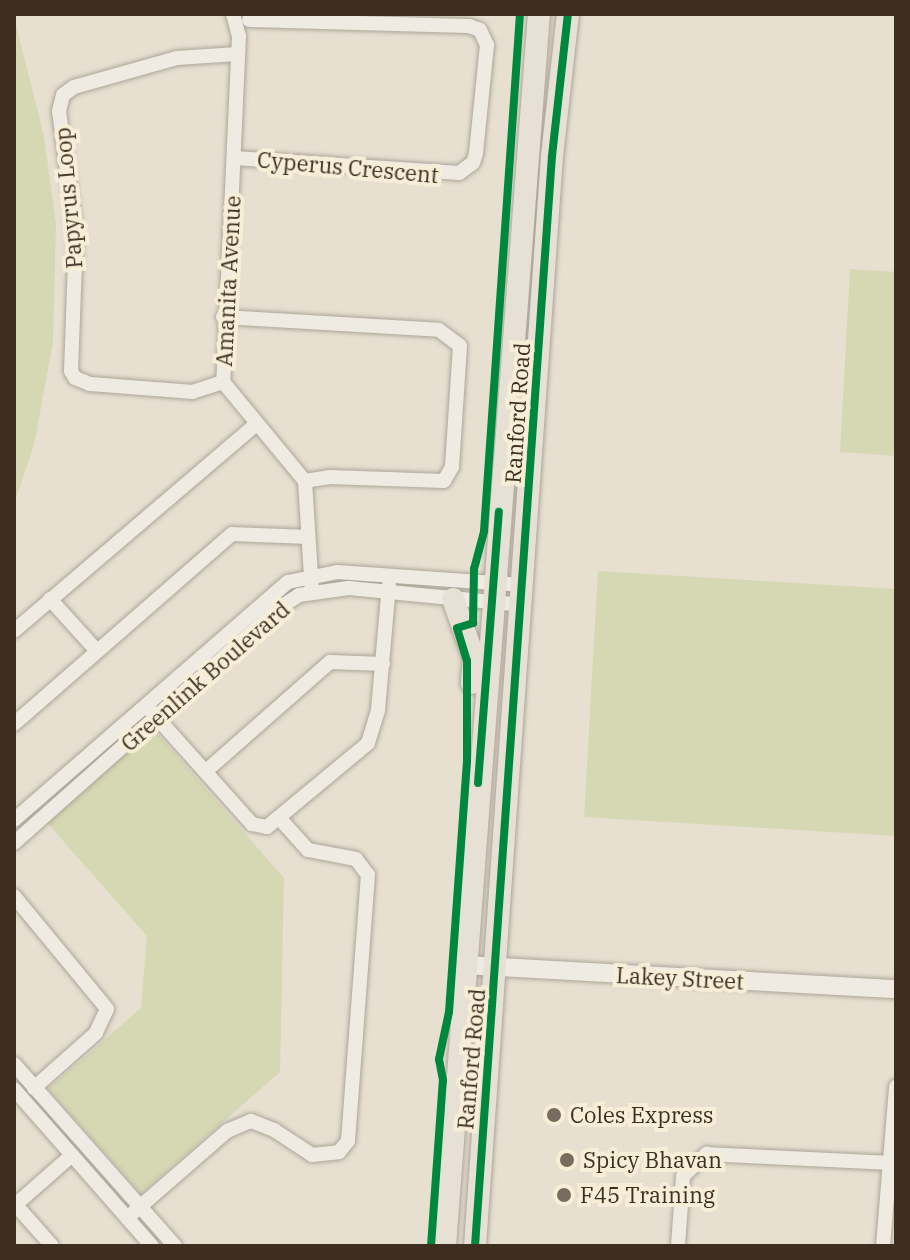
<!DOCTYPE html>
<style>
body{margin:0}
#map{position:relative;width:910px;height:1260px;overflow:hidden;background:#e7e0d1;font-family:"IBM Plex Serif",serif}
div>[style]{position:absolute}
.green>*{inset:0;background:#d6d7b3}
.roads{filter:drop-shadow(0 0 2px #ada599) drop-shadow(0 0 2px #ada599)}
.minor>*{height:14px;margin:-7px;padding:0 7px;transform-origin:7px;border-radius:7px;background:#efebe3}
.tertiary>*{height:18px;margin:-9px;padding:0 9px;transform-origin:9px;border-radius:9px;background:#efebe3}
.primary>*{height:22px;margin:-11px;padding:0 11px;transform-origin:11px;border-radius:11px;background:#e6e1d4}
.cycleway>*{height:8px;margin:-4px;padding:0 4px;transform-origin:4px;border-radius:4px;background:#00873e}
.dots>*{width:22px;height:22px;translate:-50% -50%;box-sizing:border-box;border:4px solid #f7eed8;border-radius:50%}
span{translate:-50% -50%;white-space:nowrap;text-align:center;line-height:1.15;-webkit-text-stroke:8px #f7eed8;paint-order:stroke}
.street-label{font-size:22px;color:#3d2e20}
.poi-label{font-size:22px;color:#3d2e20}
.left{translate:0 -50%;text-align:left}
.frame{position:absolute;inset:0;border:16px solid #3d2e20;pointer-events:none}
</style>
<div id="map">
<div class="green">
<div style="clip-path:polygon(14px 17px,44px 136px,56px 224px,53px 342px,34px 445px,14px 504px)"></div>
<div style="clip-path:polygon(850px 269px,896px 272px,896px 456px,840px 452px)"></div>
<div style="clip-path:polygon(598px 571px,896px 589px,896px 836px,584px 817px)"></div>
<div style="clip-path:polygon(149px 724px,284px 878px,280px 1072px,141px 1194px,48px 1089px,141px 1008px,147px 936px,42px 817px)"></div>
</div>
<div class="roads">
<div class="minor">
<div style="left:233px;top:14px;width:23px;rotate:75deg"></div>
<div style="left:239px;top:36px;width:346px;rotate:92.6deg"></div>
<div style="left:223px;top:382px;width:129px;rotate:50.4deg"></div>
<div style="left:305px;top:481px;width:110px;rotate:86.4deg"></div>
<div style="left:235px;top:158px;width:225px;rotate:3.8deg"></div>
<div style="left:459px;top:173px;width:17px;rotate:-36deg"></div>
<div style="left:473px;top:163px;width:10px;rotate:-73deg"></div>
<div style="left:476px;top:153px;width:109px;rotate:-84.2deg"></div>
<div style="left:487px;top:45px;width:17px;rotate:-115deg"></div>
<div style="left:480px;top:30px;width:12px;rotate:-160deg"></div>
<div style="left:469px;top:26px;width:220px;rotate:-178.4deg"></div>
<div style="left:223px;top:317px;width:216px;rotate:3.4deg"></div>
<div style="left:439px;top:330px;width:26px;rotate:37deg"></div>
<div style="left:460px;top:346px;width:121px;rotate:93.8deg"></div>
<div style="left:452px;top:467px;width:16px;rotate:120deg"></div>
<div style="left:444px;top:481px;width:114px;rotate:-178deg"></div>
<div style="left:330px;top:477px;width:25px;rotate:171deg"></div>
<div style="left:223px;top:382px;width:32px;rotate:162deg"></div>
<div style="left:193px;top:392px;width:103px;rotate:-175.6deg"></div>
<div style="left:90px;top:384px;width:16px;rotate:-158deg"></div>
<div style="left:75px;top:378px;width:8px;rotate:-120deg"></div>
<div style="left:71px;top:371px;width:136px;rotate:-87.9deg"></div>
<div style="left:76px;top:235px;width:125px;rotate:-97.8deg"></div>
<div style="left:59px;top:111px;width:16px;rotate:-76deg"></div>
<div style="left:63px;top:95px;width:14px;rotate:-36deg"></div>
<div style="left:74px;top:87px;width:107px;rotate:-15.7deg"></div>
<div style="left:177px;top:58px;width:60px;rotate:-3.8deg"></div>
<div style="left:50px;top:599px;width:70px;rotate:47.9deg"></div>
<div style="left:14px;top:631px;width:317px;rotate:-40.5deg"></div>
<div style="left:151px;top:711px;width:152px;rotate:48.2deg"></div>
<div style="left:252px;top:824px;width:15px;rotate:11deg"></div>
<div style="left:267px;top:827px;width:131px;rotate:-39.7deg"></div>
<div style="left:368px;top:743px;width:34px;rotate:-73deg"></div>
<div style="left:378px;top:710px;width:125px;rotate:-85deg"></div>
<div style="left:14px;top:724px;width:289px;rotate:-41.1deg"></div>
<div style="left:232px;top:534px;width:76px;rotate:2.3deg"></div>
<div style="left:206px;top:771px;width:165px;rotate:-41.3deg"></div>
<div style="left:330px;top:662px;width:53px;rotate:2.2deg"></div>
<div style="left:14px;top:820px;width:363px;rotate:-41deg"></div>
<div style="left:288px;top:582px;width:50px;rotate:-11.5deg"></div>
<div style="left:337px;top:572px;width:187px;rotate:4deg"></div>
<div style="left:14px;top:843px;width:351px;rotate:-41.6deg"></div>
<div style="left:276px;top:610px;width:27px;rotate:-33deg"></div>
<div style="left:299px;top:595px;width:50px;rotate:-8deg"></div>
<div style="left:349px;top:588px;width:174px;rotate:5.6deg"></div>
<div style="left:14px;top:896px;width:146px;rotate:50.5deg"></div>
<div style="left:107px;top:1009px;width:26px;rotate:115deg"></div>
<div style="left:96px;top:1033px;width:83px;rotate:138.4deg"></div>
<div style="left:14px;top:1064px;width:243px;rotate:48.5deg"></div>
<div style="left:14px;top:1089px;width:209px;rotate:48.7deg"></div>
<div style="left:14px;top:1203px;width:57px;rotate:48.5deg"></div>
<div style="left:14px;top:1206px;width:77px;rotate:-41.3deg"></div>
<div style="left:127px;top:1218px;width:133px;rotate:-41deg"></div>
<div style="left:227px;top:1131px;width:26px;rotate:-23deg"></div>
<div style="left:251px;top:1121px;width:25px;rotate:21deg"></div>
<div style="left:274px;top:1130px;width:45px;rotate:33.3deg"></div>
<div style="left:312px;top:1155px;width:27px;rotate:-6deg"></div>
<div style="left:339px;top:1152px;width:14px;rotate:-51deg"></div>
<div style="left:348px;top:1141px;width:267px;rotate:-85.7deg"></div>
<div style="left:368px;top:875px;width:20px;rotate:-127deg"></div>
<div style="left:356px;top:859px;width:49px;rotate:-169.4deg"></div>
<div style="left:308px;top:850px;width:40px;rotate:-132deg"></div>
<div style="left:678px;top:1246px;width:70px;rotate:-85.9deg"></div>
<div style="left:683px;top:1176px;width:33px;rotate:-43deg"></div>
<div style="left:707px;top:1154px;width:183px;rotate:2.8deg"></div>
<div style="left:883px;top:1246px;width:160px;rotate:-85.3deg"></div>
</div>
<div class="tertiary">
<div style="left:464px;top:965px;width:433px;rotate:3.2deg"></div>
</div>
<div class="primary">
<div style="left:453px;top:599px;width:63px;rotate:70.4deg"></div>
<div style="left:474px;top:658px;width:25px;rotate:95deg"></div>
<div style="left:445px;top:1246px;width:1236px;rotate:-85.64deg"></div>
<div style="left:475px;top:1246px;width:1093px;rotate:-85.96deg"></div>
<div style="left:552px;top:156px;width:143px;rotate:-83.6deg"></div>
</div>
</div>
<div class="cycleway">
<div style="left:478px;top:783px;width:272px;rotate:-85.6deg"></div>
<div style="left:431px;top:1246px;width:166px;rotate:-85.9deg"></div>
<div style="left:443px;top:1080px;width:21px;rotate:-101deg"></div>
<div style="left:439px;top:1059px;width:48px;rotate:-78deg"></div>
<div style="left:449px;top:1012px;width:252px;rotate:-85.9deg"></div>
<div style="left:467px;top:761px;width:100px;rotate:-90deg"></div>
<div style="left:467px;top:661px;width:34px;rotate:-107deg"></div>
<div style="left:457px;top:628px;width:17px;rotate:-17deg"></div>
<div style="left:473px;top:623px;width:54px;rotate:-88.9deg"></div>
<div style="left:474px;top:569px;width:39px;rotate:-75deg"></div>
<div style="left:484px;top:531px;width:518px;rotate:-86.02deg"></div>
<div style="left:475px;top:1246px;width:1093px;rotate:-85.96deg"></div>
<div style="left:552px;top:156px;width:143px;rotate:-83.6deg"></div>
</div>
<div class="dots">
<div style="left:554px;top:1115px;background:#786c5e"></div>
<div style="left:567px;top:1160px;background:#786c5e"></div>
<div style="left:564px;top:1195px;background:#786c5e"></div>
</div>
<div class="street-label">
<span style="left:348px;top:167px;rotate:5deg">Cyperus Crescent</span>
<span style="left:68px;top:198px;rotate:-95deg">Papyrus Loop</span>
<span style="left:228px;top:281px;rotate:-87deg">Amanita Avenue</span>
<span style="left:517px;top:413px;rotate:-86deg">Ranford Road</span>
<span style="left:205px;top:676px;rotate:-41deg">Greenlink Boulevard</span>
<span style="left:680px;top:978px;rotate:3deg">Lakey Street</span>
<span style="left:471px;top:1059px;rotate:-85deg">Ranford Road</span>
</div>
<div class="poi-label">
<span class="left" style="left:570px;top:1115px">Coles Express</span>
<span class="left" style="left:583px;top:1160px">Spicy Bhavan</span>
<span class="left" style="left:580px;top:1195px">F45 Training</span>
</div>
<div class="frame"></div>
</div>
